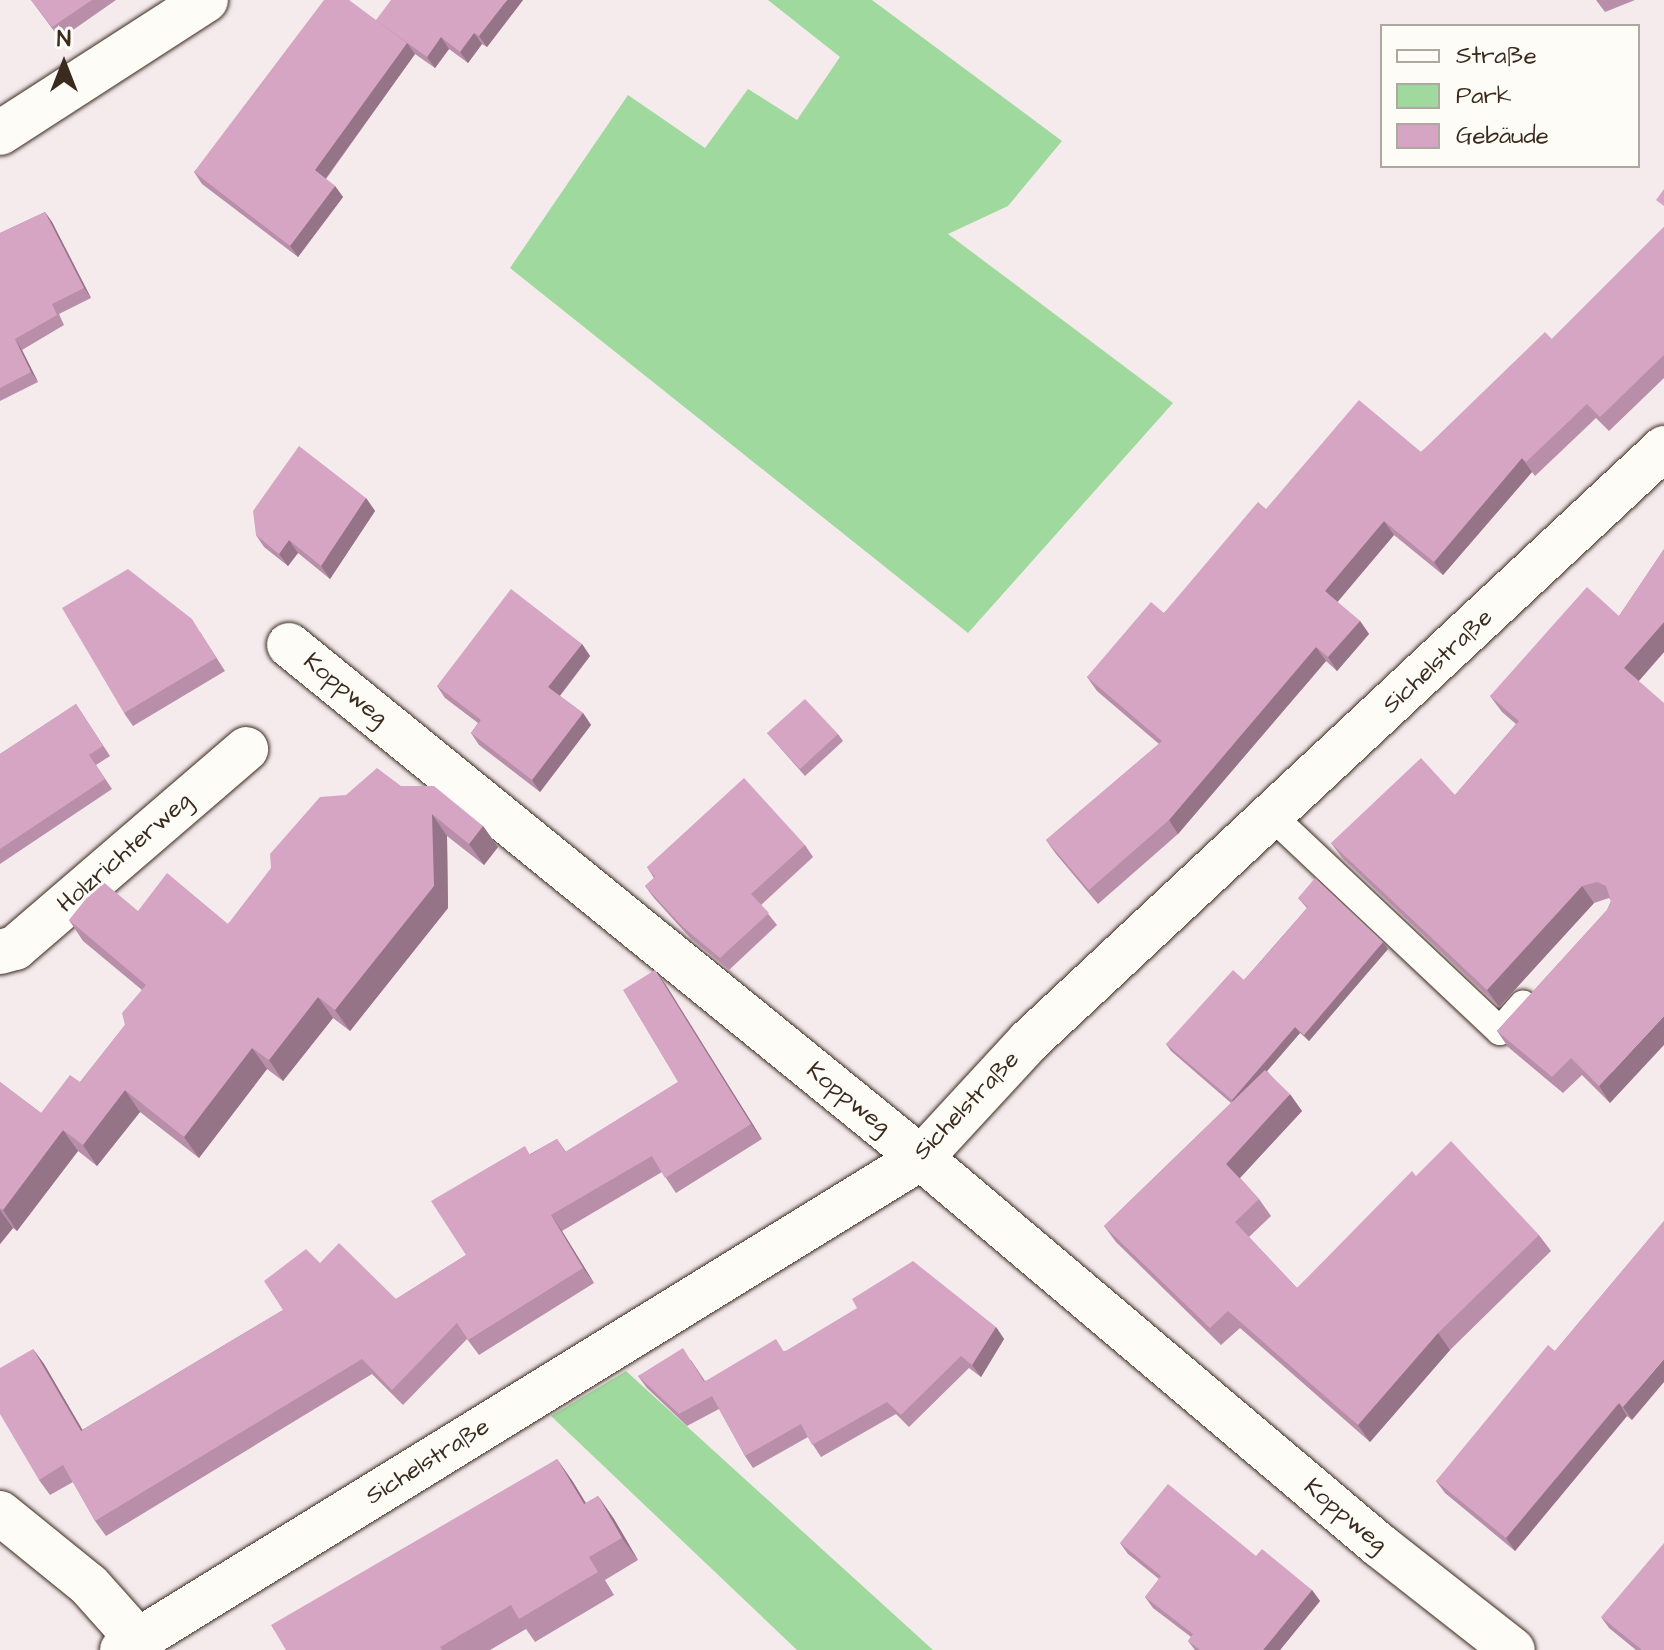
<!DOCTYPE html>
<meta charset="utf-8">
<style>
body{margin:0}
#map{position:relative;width:1664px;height:1650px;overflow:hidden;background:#f5ebed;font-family:"Architects Daughter",sans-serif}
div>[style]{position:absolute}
.green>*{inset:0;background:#9fd99e}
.roads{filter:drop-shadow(0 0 2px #3b2a1e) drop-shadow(0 0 2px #3b2a1e)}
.lane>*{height:28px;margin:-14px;padding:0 14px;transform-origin:14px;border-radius:14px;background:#fdfcf7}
.street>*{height:44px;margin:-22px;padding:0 22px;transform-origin:22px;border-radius:22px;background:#fdfcf7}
.wall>*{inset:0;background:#b88ea8}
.shaded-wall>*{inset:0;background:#967488}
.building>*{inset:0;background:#d6a5c3}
span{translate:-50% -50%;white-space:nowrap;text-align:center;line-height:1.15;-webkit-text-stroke:6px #fdfcf7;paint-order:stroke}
.street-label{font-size:24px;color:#3b2a1e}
.legend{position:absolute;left:1380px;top:24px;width:260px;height:144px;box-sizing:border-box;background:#fdfcf7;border:2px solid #afa8a0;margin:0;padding:10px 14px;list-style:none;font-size:24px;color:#3b2a1e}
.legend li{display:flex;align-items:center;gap:16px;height:40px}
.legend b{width:40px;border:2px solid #afa8a0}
.north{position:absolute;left:24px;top:24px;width:80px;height:80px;-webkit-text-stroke:6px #fdfcf7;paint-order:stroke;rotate:0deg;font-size:22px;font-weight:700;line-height:32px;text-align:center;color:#3b2a1e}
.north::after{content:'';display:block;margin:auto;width:28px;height:36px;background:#3b2a1e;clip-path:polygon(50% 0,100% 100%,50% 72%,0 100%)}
</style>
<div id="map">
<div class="green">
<div style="clip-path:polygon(768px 0,872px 0,1062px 141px,1008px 206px,948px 234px,1173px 403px,968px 633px,510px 268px,628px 95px,705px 148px,748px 89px,797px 120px,840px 57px)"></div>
<div style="clip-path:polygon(626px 1371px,933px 1650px,797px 1650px,551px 1416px)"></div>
</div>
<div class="roads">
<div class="lane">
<div style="left:1273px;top:817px;width:312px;rotate:43.3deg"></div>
<div style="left:1500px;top:1031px;width:35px;rotate:-49deg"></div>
</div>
<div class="street">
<div style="left:0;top:133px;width:245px;rotate:-32.8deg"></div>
<div style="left:289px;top:645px;width:814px;rotate:39.07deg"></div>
<div style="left:921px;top:1158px;width:600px;rotate:40.2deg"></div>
<div style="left:1379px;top:1545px;width:170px;rotate:38.1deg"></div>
<div style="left:0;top:952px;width:16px;rotate:-15deg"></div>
<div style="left:15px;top:948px;width:305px;rotate:-40.7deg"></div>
<div style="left:0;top:1513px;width:114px;rotate:39deg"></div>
<div style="left:89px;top:1585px;width:74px;rotate:48.3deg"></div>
<div style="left:122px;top:1650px;width:938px;rotate:-31.62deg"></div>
<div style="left:921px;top:1158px;width:159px;rotate:-47.3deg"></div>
<div style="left:1029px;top:1041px;width:869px;rotate:-43.04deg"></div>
</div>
</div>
<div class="wall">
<div style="clip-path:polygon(31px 0,116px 0,60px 39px)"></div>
<div style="clip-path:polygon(523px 0,487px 47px,482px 44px,468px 63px,449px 49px,435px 68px,415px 54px,326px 179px,335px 186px,343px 197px,298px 257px,202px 184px,194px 172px,376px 20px)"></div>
<div style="clip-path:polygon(1596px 0,1635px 0,1605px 12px)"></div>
<div style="clip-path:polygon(45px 212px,52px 222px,91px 298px,59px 314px,64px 325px,22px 350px,38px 382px,0 401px,0 233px)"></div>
<div style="clip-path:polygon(1664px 227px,1664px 378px,1609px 431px,1596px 418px,1535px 476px,1532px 472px,1443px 575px,1394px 535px,1337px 602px,1360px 621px,1369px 634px,1337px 671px,1326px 661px,1178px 834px,1098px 904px,1056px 854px,1046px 840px,1159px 744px,1097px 691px,1087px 677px,1164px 613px,1266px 509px,1421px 452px,1552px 339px)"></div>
<div style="clip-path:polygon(366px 498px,375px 511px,330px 579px,298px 553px,288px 566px,264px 547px,256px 535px)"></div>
<div style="clip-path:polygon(1664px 549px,1664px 652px,1639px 681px,1610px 1103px,1582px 1075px,1563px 1093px,1508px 1047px,1497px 1031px,1607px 910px,1611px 901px,1610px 899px,1609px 898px,1594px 903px,1499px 1007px,1343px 859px,1331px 843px,1455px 795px,1516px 724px,1502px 712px,1490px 696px,1619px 616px)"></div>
<div style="clip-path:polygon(200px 632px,225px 671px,133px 726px,124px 713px)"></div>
<div style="clip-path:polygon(582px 644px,590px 656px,560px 696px,583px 713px,591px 725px,540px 792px,479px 745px,471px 733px,478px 723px,445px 698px,437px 686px)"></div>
<div style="clip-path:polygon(76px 704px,110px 756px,96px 765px,112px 789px,0 864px,0 754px)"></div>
<div style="clip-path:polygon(767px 733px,838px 734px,843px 741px,805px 776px)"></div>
<div style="clip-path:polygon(401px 786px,483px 826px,498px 847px,484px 865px,447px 836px,448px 908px,350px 1031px,333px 1018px,283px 1081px,267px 1069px,199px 1158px,140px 1112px,97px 1166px,78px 1151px,17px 1231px,13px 1228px,0 1244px,0 1082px,41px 1113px,80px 1082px,125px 1025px,142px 990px,83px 941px,69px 920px,138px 911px,228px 924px,346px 795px)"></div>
<div style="clip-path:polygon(805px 845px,813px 857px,761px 905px,777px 925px,729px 970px,691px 939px,654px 898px,645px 886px,654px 878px,647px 867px)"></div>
<div style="clip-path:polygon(1298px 898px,1383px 942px,1388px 949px,1309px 1041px,1300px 1033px,1267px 1071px,1302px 1111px,1240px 1178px,1259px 1199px,1271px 1216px,1249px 1237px,1297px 1288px,1416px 1176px,1539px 1235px,1551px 1251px,1450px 1350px,1370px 1442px,1240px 1328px,1221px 1345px,1116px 1242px,1104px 1226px,1231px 1103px,1171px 1051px,1166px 1044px,1244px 980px,1307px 908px)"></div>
<div style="clip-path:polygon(655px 970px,762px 1139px,676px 1193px,662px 1172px,562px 1231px,594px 1283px,479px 1355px,467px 1339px,403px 1405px,372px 1374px,106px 1536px,95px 1521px,73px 1482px,50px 1495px,39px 1480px,33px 1349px,44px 1364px,82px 1430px,283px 1310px,320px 1263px,396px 1299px,466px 1255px,530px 1154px,557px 1139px,566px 1152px,678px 1082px)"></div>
<div style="clip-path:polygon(1664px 1221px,1632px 1420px,1627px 1416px,1515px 1551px,1445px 1493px,1436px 1481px,1555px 1351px)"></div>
<div style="clip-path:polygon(996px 1327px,1004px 1339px,981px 1377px,969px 1368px,909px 1427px,896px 1414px,821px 1457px,808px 1437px,753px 1468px,745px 1456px,719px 1409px,687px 1426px,647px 1388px,638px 1376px,691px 1360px,705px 1381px,785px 1351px)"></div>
<div style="clip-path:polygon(557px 1459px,573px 1482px,586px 1503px,598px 1496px,614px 1519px,638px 1560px,605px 1580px,614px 1595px,535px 1642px,526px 1629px,490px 1650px,286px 1650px)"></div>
<div style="clip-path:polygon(1120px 1543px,1256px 1556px,1312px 1590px,1320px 1601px,1280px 1650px,1195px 1650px,1188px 1641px,1191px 1637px,1153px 1608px,1145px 1597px,1159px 1579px,1128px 1554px)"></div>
<div style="clip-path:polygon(1601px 1617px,1664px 1650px,1636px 1650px,1609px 1628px)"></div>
</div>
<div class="shaded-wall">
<div style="clip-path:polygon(507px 0,523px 0,487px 47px,479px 36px)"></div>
<div style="clip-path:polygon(474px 33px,482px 44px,468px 63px,460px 52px)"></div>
<div style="clip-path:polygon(441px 37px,449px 49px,435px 68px,427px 57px)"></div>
<div style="clip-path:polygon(407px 43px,415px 54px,323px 182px,315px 170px)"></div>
<div style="clip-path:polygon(335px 186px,343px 197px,298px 257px,290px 246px)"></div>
<div style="clip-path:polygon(45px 212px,52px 222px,91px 298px,84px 288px)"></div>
<div style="clip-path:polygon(15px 339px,22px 350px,38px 382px,31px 372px)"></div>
<div style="clip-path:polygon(1522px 458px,1532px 472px,1443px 575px,1434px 562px)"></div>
<div style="clip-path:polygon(366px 498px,375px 511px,330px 579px,321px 566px)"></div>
<div style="clip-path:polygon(1384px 521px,1394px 535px,1335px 605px,1325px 591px)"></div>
<div style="clip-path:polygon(289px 540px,298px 553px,288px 566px,279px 554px)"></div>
<div style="clip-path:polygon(1360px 621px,1369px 634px,1337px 671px,1328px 657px)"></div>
<div style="clip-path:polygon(1664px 622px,1664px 652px,1635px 685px,1624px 668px)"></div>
<div style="clip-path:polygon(582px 644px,590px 656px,557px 699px,548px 687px)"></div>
<div style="clip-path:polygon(1316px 647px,1326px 661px,1178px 834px,1169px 820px)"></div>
<div style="clip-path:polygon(583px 713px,591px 725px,540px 792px,532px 780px)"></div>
<div style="clip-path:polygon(432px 814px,447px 836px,448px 908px,350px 1031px,335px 1010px)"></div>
<div style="clip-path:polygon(483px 826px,498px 847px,484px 865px,469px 844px)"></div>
<div style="clip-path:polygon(1582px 886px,1594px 903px,1499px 1007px,1487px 990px)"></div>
<div style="clip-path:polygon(1383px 942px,1388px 949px,1309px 1041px,1304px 1035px)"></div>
<div style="clip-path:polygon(655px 970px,666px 985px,762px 1139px,751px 1124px)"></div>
<div style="clip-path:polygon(318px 997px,333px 1018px,283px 1081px,269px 1060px)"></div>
<div style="clip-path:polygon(1664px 1016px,1664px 1045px,1610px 1103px,1599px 1086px)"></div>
<div style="clip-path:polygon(1295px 1027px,1300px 1033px,1236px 1107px,1232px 1100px)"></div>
<div style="clip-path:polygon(252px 1048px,267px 1069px,199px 1158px,184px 1137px)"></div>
<div style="clip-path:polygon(125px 1090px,140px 1112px,97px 1166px,83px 1145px)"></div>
<div style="clip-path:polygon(1290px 1094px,1302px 1111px,1237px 1181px,1226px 1164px)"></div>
<div style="clip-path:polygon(63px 1130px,78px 1151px,17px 1231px,3px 1210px)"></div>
<div style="clip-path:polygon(0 1210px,13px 1228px,0 1244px)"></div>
<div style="clip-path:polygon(551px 1215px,562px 1231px,594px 1283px,583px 1268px)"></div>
<div style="clip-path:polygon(996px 1327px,1004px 1339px,981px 1377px,972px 1365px)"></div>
<div style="clip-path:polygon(1438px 1333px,1450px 1350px,1370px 1442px,1358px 1425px)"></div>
<div style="clip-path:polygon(33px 1349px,44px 1364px,92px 1446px,81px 1431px)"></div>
<div style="clip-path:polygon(1664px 1359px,1664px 1382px,1632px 1420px,1623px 1407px)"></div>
<div style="clip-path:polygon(1619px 1403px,1627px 1416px,1515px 1551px,1506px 1538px)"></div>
<div style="clip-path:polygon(557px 1459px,573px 1482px,600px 1527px,584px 1504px)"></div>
<div style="clip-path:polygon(598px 1496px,614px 1519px,638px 1560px,622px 1538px)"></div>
<div style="clip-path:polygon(1312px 1590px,1320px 1601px,1280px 1650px,1263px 1650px)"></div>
</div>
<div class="building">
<div style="clip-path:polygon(31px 0,92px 0,52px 27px)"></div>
<div style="clip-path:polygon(324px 0,349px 0,407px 43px,315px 170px,335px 186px,290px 246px,194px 172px)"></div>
<div style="clip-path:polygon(391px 0,507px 0,479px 36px,474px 33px,460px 52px,441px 37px,427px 57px,376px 20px)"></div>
<div style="clip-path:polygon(1664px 189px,1664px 206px,1656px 200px)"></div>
<div style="clip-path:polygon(45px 212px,84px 288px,52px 304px,57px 315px,15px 339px,31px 372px,0 388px,0 233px)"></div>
<div style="clip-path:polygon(1664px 227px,1664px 355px,1600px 417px,1587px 404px,1526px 462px,1522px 458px,1434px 562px,1384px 521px,1325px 591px,1360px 621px,1328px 657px,1316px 647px,1169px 820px,1089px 890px,1046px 840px,1162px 741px,1087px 677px,1151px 602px,1164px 613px,1258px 502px,1266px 509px,1359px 400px,1421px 452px,1545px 332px,1552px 339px)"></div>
<div style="clip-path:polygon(299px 446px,366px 498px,321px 566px,289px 540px,279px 554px,256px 535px,253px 511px)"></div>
<div style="clip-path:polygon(1664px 549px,1664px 622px,1624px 668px,1664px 703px,1664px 1016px,1599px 1086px,1571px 1058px,1552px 1077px,1497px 1031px,1607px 910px,1611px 901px,1606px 886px,1597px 882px,1582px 886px,1487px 990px,1331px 843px,1421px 758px,1455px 795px,1519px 721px,1490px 696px,1587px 587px,1619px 616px)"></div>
<div style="clip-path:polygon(128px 569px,192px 619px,216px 658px,124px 713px,62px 608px)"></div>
<div style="clip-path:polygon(511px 589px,582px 644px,548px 687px,583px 713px,532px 780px,471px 733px,481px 720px,437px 686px)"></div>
<div style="clip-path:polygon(805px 699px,838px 734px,800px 769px,767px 733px)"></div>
<div style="clip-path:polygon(76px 704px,103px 746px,89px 755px,105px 779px,0 849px,0 754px)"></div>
<div style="clip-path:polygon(377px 768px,401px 786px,434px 786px,483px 826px,469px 844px,432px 814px,434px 886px,335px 1010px,318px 997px,269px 1060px,252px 1048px,184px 1137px,125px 1090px,83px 1145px,63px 1130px,3px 1210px,0 1208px,0 1082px,41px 1113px,70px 1075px,80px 1082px,125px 1025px,122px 1013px,146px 985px,69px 920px,101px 880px,138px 911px,167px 873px,228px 924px,271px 868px,270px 854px,320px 797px,346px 795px)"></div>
<div style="clip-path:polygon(744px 778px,805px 845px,751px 894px,769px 913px,720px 958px,683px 927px,645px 886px,655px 877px,647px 867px)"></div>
<div style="clip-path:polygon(1315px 878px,1383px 942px,1304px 1035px,1295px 1027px,1232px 1100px,1166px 1044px,1233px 970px,1244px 980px,1276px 944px,1308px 907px,1298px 898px)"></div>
<div style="clip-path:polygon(655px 970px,751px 1124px,665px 1178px,652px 1156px,551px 1215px,583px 1268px,468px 1340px,457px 1323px,392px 1390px,362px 1359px,95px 1521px,63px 1465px,39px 1480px,0 1414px,0 1368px,33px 1349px,81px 1431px,283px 1310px,264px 1281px,306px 1249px,320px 1263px,339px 1243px,396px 1299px,466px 1255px,431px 1201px,525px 1146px,530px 1155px,557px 1139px,565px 1152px,678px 1082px,623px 990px)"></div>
<div style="clip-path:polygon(1265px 1070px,1290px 1094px,1226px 1164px,1259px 1199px,1235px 1222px,1297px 1288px,1412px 1171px,1416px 1176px,1451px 1141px,1539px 1235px,1438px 1333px,1358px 1425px,1228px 1311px,1210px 1328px,1104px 1226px)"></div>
<div style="clip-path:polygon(1664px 1221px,1664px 1359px,1623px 1407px,1619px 1403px,1506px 1538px,1436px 1481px,1548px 1345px,1555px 1351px)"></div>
<div style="clip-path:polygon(913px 1261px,996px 1327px,972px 1365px,961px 1356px,901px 1415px,887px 1402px,812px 1445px,801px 1424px,745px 1456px,712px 1396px,679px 1414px,638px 1376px,683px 1348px,704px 1382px,776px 1339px,784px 1352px,857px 1308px,852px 1299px)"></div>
<div style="clip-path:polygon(557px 1459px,584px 1504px,598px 1496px,622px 1538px,589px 1557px,598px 1572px,519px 1619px,511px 1605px,440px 1647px,442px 1650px,286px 1650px,271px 1625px)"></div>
<div style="clip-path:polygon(1168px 1484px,1256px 1556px,1262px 1549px,1312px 1590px,1263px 1650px,1200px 1650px,1188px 1641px,1193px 1634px,1145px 1597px,1161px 1576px,1120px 1543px)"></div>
<div style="clip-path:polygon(1664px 1543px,1664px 1650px,1642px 1650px,1601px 1617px)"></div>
</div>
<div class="street-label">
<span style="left:1438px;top:662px;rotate:-43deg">Sichelstraße</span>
<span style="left:345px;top:690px;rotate:39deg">Koppweg</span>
<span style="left:125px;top:853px;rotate:-41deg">Holzrichterweg</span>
<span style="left:848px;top:1099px;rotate:39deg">Koppweg</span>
<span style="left:967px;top:1106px;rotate:-46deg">Sichelstraße</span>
<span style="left:428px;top:1462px;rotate:-32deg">Sichelstraße</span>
<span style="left:1345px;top:1516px;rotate:40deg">Koppweg</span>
</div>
<ul class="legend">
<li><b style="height:10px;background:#fdfcf7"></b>Straße</li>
<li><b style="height:22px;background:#9fd99e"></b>Park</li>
<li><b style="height:22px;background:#d6a5c3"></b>Gebäude</li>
</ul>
<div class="north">N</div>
</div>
